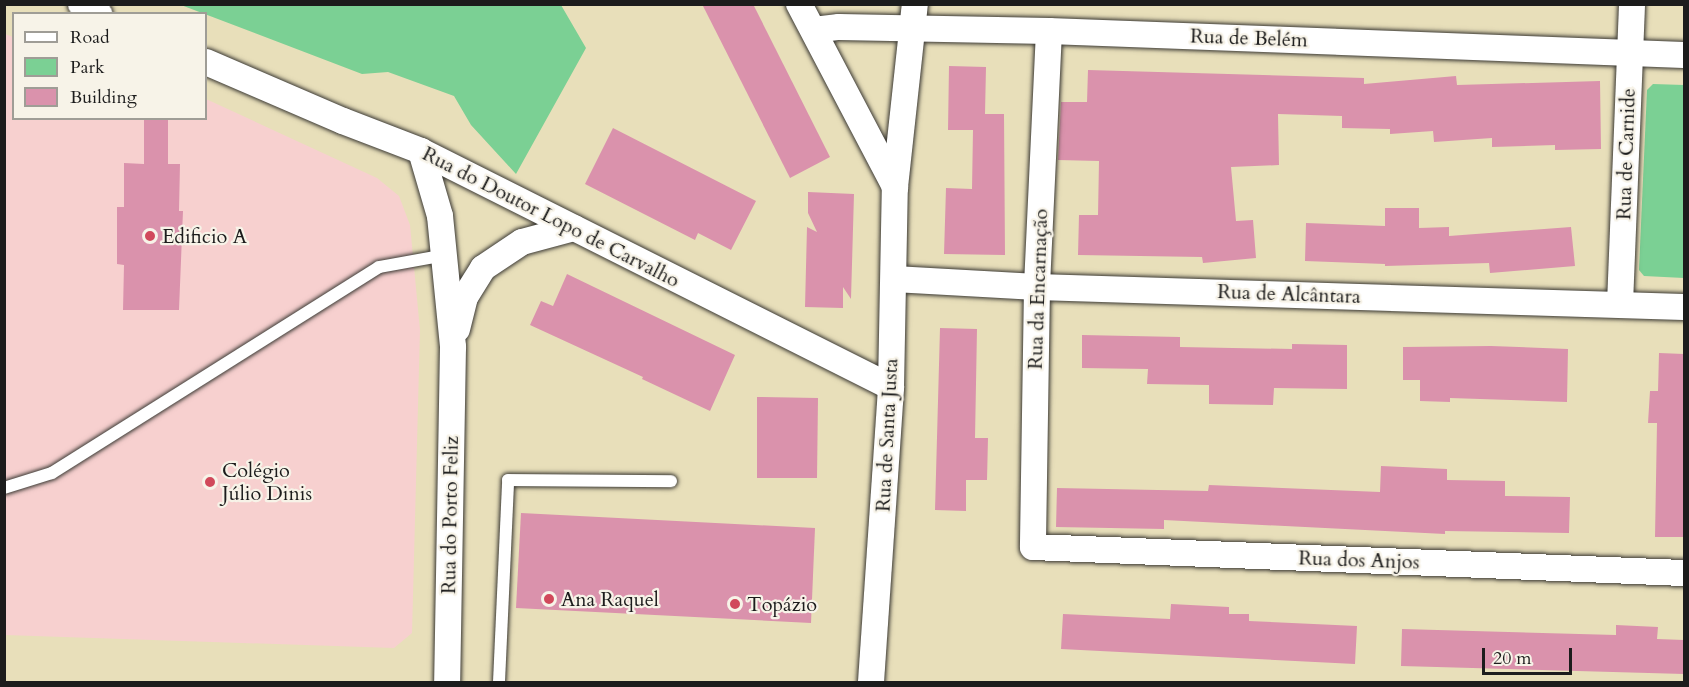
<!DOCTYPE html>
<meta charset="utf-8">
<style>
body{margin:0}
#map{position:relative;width:1689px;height:687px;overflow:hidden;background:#e8dfba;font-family:Cardo,serif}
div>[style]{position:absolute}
.built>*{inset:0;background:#f7d0cf}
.green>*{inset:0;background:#7bd094}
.building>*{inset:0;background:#da92ac}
.roads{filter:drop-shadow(0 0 2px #3b3934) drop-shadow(0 0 2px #3b3934)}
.lane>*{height:12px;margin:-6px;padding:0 6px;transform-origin:6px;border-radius:6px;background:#fff}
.street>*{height:26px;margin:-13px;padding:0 13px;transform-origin:13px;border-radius:13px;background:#fff}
.dots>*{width:16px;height:16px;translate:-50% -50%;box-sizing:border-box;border:3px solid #f7f3e8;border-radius:50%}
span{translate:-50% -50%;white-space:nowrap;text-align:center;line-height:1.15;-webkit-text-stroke:4.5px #f7f3e8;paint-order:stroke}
.street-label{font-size:20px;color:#1c1c1c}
.poi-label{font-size:20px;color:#1c1c1c}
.left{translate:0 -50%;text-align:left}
.frame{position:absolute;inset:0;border:6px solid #1c1c1c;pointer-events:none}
.legend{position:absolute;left:12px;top:12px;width:195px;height:108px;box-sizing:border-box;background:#f7f3e8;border:2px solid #9f9d96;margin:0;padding:8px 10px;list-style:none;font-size:18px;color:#1c1c1c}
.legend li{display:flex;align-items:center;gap:12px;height:30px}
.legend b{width:30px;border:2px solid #9f9d96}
.scale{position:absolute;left:1482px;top:648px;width:90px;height:27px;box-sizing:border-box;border:3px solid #1c1c1c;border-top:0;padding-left:8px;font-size:18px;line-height:21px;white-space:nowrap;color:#1c1c1c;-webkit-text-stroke:4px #f7f3e8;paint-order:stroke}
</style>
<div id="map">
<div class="built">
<div style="clip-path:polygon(5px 34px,13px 37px,14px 118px,206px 118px,206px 99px,377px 178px,399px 196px,410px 225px,420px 330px,412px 633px,394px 648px,5px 635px)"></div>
</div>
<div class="green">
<div style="clip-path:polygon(181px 5px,561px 5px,586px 48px,516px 174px,471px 125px,454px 96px,388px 72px,362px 74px)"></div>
<div style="clip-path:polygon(1653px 84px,1684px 85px,1684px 278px,1644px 276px,1639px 270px,1647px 90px)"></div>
</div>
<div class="building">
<div style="clip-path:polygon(702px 4px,753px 4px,830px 157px,790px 178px)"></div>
<div style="clip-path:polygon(949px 66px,986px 67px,985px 114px,1004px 114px,1005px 255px,944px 254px,946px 188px,972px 189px,973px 130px,948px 130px)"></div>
<div style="clip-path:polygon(1088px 70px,1364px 78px,1364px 84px,1456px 76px,1457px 85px,1600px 81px,1601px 149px,1555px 150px,1555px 145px,1492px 147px,1492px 138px,1434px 142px,1433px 131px,1390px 134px,1390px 129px,1342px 128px,1342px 116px,1278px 114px,1279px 165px,1231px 167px,1236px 221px,1253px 220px,1256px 258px,1203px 263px,1202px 257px,1078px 255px,1079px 215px,1098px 215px,1099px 161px,1058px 160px,1061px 102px,1087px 102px)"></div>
<div style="clip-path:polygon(144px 118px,168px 118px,168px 164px,180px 164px,179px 211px,183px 211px,179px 310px,123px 310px,124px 265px,117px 264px,117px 207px,124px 207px,124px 163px,144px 164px)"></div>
<div style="clip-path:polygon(613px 128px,756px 201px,731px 250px,698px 233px,695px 240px,585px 184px)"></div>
<div style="clip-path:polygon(808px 192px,854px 194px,851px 299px,843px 287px,843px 308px,805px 307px,807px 227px,817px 232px,808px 213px)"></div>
<div style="clip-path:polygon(1385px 208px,1419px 208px,1419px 228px,1449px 227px,1449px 236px,1571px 227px,1575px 266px,1490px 273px,1489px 263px,1385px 266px,1385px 264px,1305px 261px,1306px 223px,1385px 226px)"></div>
<div style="clip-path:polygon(567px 274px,735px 355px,710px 411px,642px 379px,643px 377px,530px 325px,541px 301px,553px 306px)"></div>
<div style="clip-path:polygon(940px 328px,977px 329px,975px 438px,988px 438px,987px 480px,966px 480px,966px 511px,935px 510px)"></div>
<div style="clip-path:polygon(1082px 335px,1180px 337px,1180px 347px,1292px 349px,1292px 344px,1347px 345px,1347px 389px,1274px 388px,1273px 405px,1209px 404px,1209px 385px,1147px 384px,1148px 369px,1082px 368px)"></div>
<div style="clip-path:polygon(1491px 346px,1568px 349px,1567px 402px,1450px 398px,1450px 402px,1420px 401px,1420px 380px,1403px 380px,1403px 347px)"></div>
<div style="clip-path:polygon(1659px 353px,1684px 354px,1684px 537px,1655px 537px,1657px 423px,1648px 423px,1650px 391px,1658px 391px)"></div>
<div style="clip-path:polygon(757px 397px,818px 398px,817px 478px,757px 478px)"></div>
<div style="clip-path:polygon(1381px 466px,1447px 469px,1447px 480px,1505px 481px,1505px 496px,1570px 497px,1569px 533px,1445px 531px,1445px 534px,1164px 520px,1164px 529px,1056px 527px,1057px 488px,1208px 491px,1209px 485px,1380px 492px)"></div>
<div style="clip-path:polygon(521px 513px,815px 528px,811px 623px,516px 608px)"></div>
<div style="clip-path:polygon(1171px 604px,1229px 607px,1229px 614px,1249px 614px,1249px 621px,1357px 626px,1355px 664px,1061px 649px,1063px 614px,1170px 619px)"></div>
<div style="clip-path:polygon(1616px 625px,1658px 627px,1657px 639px,1684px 640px,1684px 674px,1401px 666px,1402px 629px,1616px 635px)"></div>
</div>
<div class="roads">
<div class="lane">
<div style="left:4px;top:488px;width:50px;rotate:-17.4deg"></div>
<div style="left:52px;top:473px;width:386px;rotate:-32.2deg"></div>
<div style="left:379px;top:267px;width:68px;rotate:-10.2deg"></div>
<div style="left:499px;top:682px;width:202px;rotate:-87.4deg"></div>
<div style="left:508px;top:480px;width:163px;rotate:0.4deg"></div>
</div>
<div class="street">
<div style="left:81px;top:4px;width:21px;rotate:29deg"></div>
<div style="left:799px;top:4px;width:207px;rotate:62.3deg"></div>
<div style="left:814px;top:30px;width:25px;rotate:-7deg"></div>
<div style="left:839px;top:27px;width:210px;rotate:1.1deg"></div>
<div style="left:1049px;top:31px;width:635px;rotate:2.16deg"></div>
<div style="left:1049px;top:31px;width:256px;rotate:92.7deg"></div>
<div style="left:1037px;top:287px;width:260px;rotate:90.9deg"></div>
<div style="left:1033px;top:547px;width:652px;rotate:2.29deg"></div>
<div style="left:206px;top:62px;width:149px;rotate:23.3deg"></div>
<div style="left:343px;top:121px;width:84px;rotate:21deg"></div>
<div style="left:421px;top:151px;width:526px;rotate:26.66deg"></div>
<div style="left:421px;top:151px;width:68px;rotate:73.7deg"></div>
<div style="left:440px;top:216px;width:132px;rotate:84.3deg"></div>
<div style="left:453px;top:347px;width:335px;rotate:91deg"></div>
<div style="left:894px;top:279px;width:143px;rotate:3.2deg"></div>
<div style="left:1037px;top:287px;width:647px;rotate:1.77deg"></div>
<div style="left:1620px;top:304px;width:300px;rotate:-87.7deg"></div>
<div style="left:457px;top:329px;width:33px;rotate:-76deg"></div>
<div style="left:465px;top:297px;width:34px;rotate:-58deg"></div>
<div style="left:483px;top:268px;width:47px;rotate:-33.7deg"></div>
<div style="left:522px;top:242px;width:54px;rotate:-15.1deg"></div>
<div style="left:871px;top:682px;width:296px;rotate:-86.1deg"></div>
<div style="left:891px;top:387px;width:200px;rotate:-88.9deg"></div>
<div style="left:895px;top:187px;width:184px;rotate:-83.8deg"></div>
</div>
</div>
<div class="dots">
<div style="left:150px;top:236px;background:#d1495b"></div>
<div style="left:210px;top:482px;background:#d1495b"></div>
<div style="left:549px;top:599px;background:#d1495b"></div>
<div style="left:735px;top:604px;background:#d1495b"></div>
</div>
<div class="street-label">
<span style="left:1249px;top:38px;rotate:2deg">Rua de Belém</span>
<span style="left:1626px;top:154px;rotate:-88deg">Rua de Carnide</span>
<span style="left:551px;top:217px;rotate:27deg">Rua do Doutor Lopo de Carvalho</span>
<span style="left:1038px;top:289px;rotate:-88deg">Rua da Encarnação</span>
<span style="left:1289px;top:294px;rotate:2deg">Rua de Alcântara</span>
<span style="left:887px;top:435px;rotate:-87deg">Rua de Santa Justa</span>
<span style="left:450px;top:515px;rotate:-89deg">Rua do Porto Feliz</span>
<span style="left:1359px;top:560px;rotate:2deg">Rua dos Anjos</span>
</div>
<div class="poi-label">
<span class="left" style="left:162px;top:236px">Edificio A</span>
<span class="left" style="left:222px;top:482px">Colégio<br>Júlio Dinis</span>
<span class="left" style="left:561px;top:599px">Ana Raquel</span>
<span class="left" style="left:747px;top:604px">Topázio</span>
</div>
<div class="frame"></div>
<ul class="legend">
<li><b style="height:8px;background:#fff"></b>Road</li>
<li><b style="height:16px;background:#7bd094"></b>Park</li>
<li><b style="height:16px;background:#da92ac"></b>Building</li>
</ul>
<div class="scale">20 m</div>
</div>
